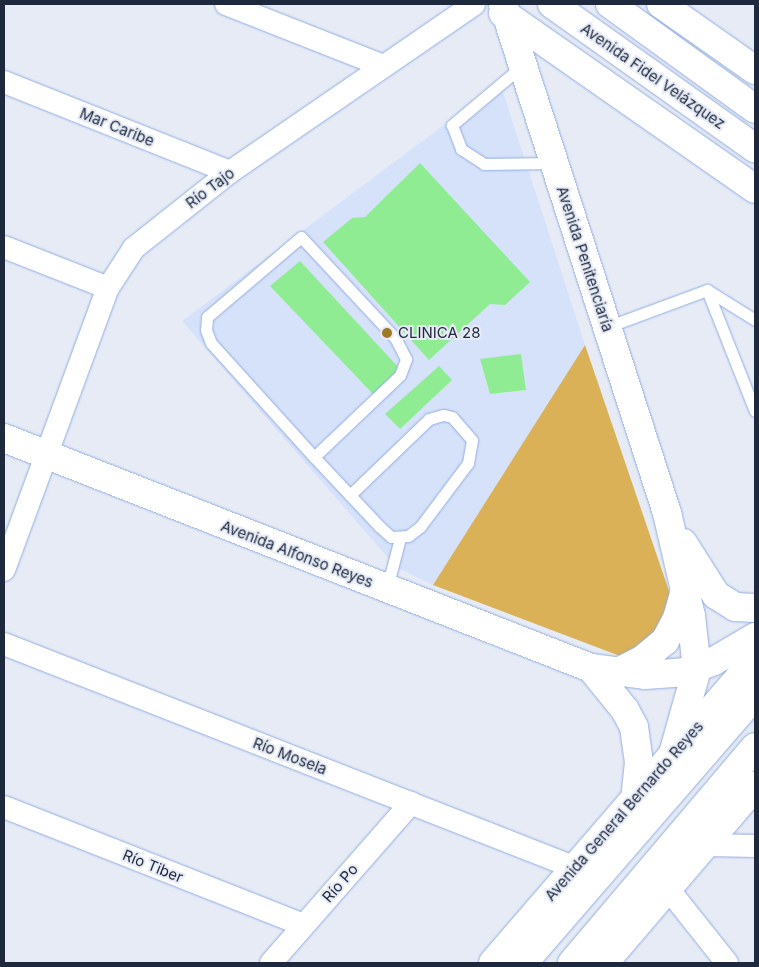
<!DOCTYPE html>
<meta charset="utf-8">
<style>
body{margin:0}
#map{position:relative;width:759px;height:967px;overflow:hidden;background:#e6ebf6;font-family:Inter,sans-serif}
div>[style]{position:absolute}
.built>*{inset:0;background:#d6e2fa}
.green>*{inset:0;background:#dab156}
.building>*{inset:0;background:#90ec93}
.roads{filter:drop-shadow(0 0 1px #94ade1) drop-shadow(0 0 1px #94ade1)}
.lane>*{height:11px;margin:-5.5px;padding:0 5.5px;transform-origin:5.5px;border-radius:5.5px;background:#fff}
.street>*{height:22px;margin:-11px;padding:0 11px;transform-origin:11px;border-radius:11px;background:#fff}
.secondary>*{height:28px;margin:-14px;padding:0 14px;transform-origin:14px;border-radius:14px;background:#fff}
.primary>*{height:28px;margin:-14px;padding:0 14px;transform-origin:14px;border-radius:14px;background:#fff}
.highway>*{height:28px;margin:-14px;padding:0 14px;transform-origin:14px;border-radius:14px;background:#fff}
.dots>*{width:14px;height:14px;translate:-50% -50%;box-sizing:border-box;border:2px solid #e6ebf6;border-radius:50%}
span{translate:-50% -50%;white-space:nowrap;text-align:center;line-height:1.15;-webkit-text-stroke:4px #e6ebf6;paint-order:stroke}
.street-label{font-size:15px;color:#1f293d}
.poi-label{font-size:15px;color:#1f293d}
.left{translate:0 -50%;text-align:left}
.frame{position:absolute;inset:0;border:5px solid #1f293d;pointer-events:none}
</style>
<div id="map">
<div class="built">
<div style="clip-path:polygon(500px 83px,585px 345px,433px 585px,396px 567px,182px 321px)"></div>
</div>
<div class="green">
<div style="clip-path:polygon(585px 345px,669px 591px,670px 610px,658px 636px,620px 656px,433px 585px)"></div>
</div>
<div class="building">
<div style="clip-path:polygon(420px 163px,530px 282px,505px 305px,490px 304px,429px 360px,323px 242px,352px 218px,365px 217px)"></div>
<div style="clip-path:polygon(300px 261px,400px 369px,373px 394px,270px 286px)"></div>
<div style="clip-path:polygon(521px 354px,526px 390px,490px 394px,480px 359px)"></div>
<div style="clip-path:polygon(439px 366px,452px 380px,400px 429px,385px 414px)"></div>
</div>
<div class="roads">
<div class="lane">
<div style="left:522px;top:66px;width:92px;rotate:139.9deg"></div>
<div style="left:452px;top:125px;width:26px;rotate:69deg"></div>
<div style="left:461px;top:149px;width:27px;rotate:33deg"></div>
<div style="left:484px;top:164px;width:70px;rotate:-0.8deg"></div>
<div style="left:707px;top:290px;width:130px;rotate:68.4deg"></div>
<div style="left:707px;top:290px;width:57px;rotate:32deg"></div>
<div style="left:607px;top:327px;width:107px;rotate:-20.3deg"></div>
<div style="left:314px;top:457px;width:119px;rotate:-43.6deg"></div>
<div style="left:400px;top:375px;width:17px;rotate:-69deg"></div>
<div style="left:406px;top:359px;width:22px;rotate:-117deg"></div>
<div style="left:396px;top:339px;width:139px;rotate:-133deg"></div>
<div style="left:301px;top:237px;width:123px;rotate:139.6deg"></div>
<div style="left:207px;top:317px;width:13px;rotate:94deg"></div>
<div style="left:206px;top:330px;width:14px;rotate:69deg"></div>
<div style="left:211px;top:343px;width:154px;rotate:47.9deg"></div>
<div style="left:314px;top:457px;width:96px;rotate:46.7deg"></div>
<div style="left:380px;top:527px;width:15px;rotate:42deg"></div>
<div style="left:391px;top:537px;width:17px;rotate:-3deg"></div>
<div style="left:408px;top:536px;width:15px;rotate:-37deg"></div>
<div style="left:420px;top:527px;width:80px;rotate:-53.1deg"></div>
<div style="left:468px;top:463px;width:23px;rotate:-80deg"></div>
<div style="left:472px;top:440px;width:30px;rotate:-131deg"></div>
<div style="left:452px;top:417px;width:9px;rotate:-167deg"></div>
<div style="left:443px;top:415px;width:15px;rotate:164deg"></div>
<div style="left:429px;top:419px;width:110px;rotate:136.1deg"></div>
<div style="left:387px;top:588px;width:52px;rotate:-75.4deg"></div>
</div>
<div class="street">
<div style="left:226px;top:4px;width:167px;rotate:21.5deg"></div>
<div style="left:4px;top:82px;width:243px;rotate:21.7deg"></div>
<div style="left:4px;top:247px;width:112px;rotate:21.5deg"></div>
<div style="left:4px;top:570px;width:301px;rotate:-69.8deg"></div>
<div style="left:108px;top:288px;width:48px;rotate:-57deg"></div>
<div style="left:134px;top:248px;width:122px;rotate:-38.4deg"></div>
<div style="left:230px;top:172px;width:296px;rotate:-34.5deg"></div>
<div style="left:4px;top:644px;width:614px;rotate:21.39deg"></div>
<div style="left:4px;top:807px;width:321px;rotate:21.5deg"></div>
<div style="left:706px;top:845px;width:49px;rotate:1.2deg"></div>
<div style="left:669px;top:890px;width:93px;rotate:51.5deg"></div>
<div style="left:271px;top:963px;width:213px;rotate:-48.8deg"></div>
</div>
<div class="secondary">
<div style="left:503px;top:4px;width:535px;rotate:72.14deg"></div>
<div style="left:667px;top:513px;width:106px;rotate:76.9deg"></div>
<div style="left:691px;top:616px;width:53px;rotate:83.5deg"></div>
<div style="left:697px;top:669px;width:88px;rotate:105.8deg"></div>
<div style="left:661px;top:4px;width:115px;rotate:35.1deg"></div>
<div style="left:503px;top:13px;width:307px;rotate:34.9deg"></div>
<div style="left:4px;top:438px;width:630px;rotate:21.4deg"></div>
<div style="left:591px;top:668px;width:54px;rotate:7.4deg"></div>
<div style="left:645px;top:675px;width:39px;rotate:-4deg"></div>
<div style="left:684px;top:672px;width:32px;rotate:-20deg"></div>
<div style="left:714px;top:661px;width:48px;rotate:-30.3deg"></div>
<div style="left:683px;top:543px;width:62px;rotate:57.6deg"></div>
<div style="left:716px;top:595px;width:22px;rotate:32deg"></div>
<div style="left:735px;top:607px;width:20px;rotate:3deg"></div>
<div style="left:591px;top:668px;width:54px;rotate:51deg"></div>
<div style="left:625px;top:710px;width:19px;rotate:62deg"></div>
<div style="left:634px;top:727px;width:35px;rotate:82deg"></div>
<div style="left:639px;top:762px;width:39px;rotate:96deg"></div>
<div style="left:618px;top:672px;width:27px;rotate:-27deg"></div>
<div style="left:642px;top:660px;width:30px;rotate:-40deg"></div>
<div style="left:665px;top:641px;width:26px;rotate:-62deg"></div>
<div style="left:677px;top:618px;width:26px;rotate:-74deg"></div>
<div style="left:493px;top:963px;width:401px;rotate:-49.2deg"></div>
<div style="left:604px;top:963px;width:233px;rotate:-49.5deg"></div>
</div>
<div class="primary">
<div style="left:523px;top:963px;width:354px;rotate:-49.1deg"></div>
<div style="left:572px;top:963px;width:283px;rotate:-49.7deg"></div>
</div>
<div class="highway">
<div style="left:552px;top:4px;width:249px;rotate:35.4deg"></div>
<div style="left:610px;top:4px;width:179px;rotate:35.9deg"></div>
</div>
</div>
<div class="dots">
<div style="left:387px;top:333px;background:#9d7925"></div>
</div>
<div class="street-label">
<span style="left:653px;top:76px;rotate:35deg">Avenida Fidel Velázquez</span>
<span style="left:117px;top:127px;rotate:22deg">Mar Caribe</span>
<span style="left:210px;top:188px;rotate:-37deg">Río Tajo</span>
<span style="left:585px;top:259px;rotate:72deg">Avenida Penitenciaría</span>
<span style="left:297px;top:554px;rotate:21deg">Avenida Alfonso Reyes</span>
<span style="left:290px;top:756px;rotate:21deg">Río Mosela</span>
<span style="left:624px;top:811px;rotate:-49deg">Avenida General Bernardo Reyes</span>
<span style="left:153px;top:866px;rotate:22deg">Río Tiber</span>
<span style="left:340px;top:883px;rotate:-49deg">Río Po</span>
</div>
<div class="poi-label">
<span class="left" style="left:398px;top:333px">CLINICA 28</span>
</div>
<div class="frame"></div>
</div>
